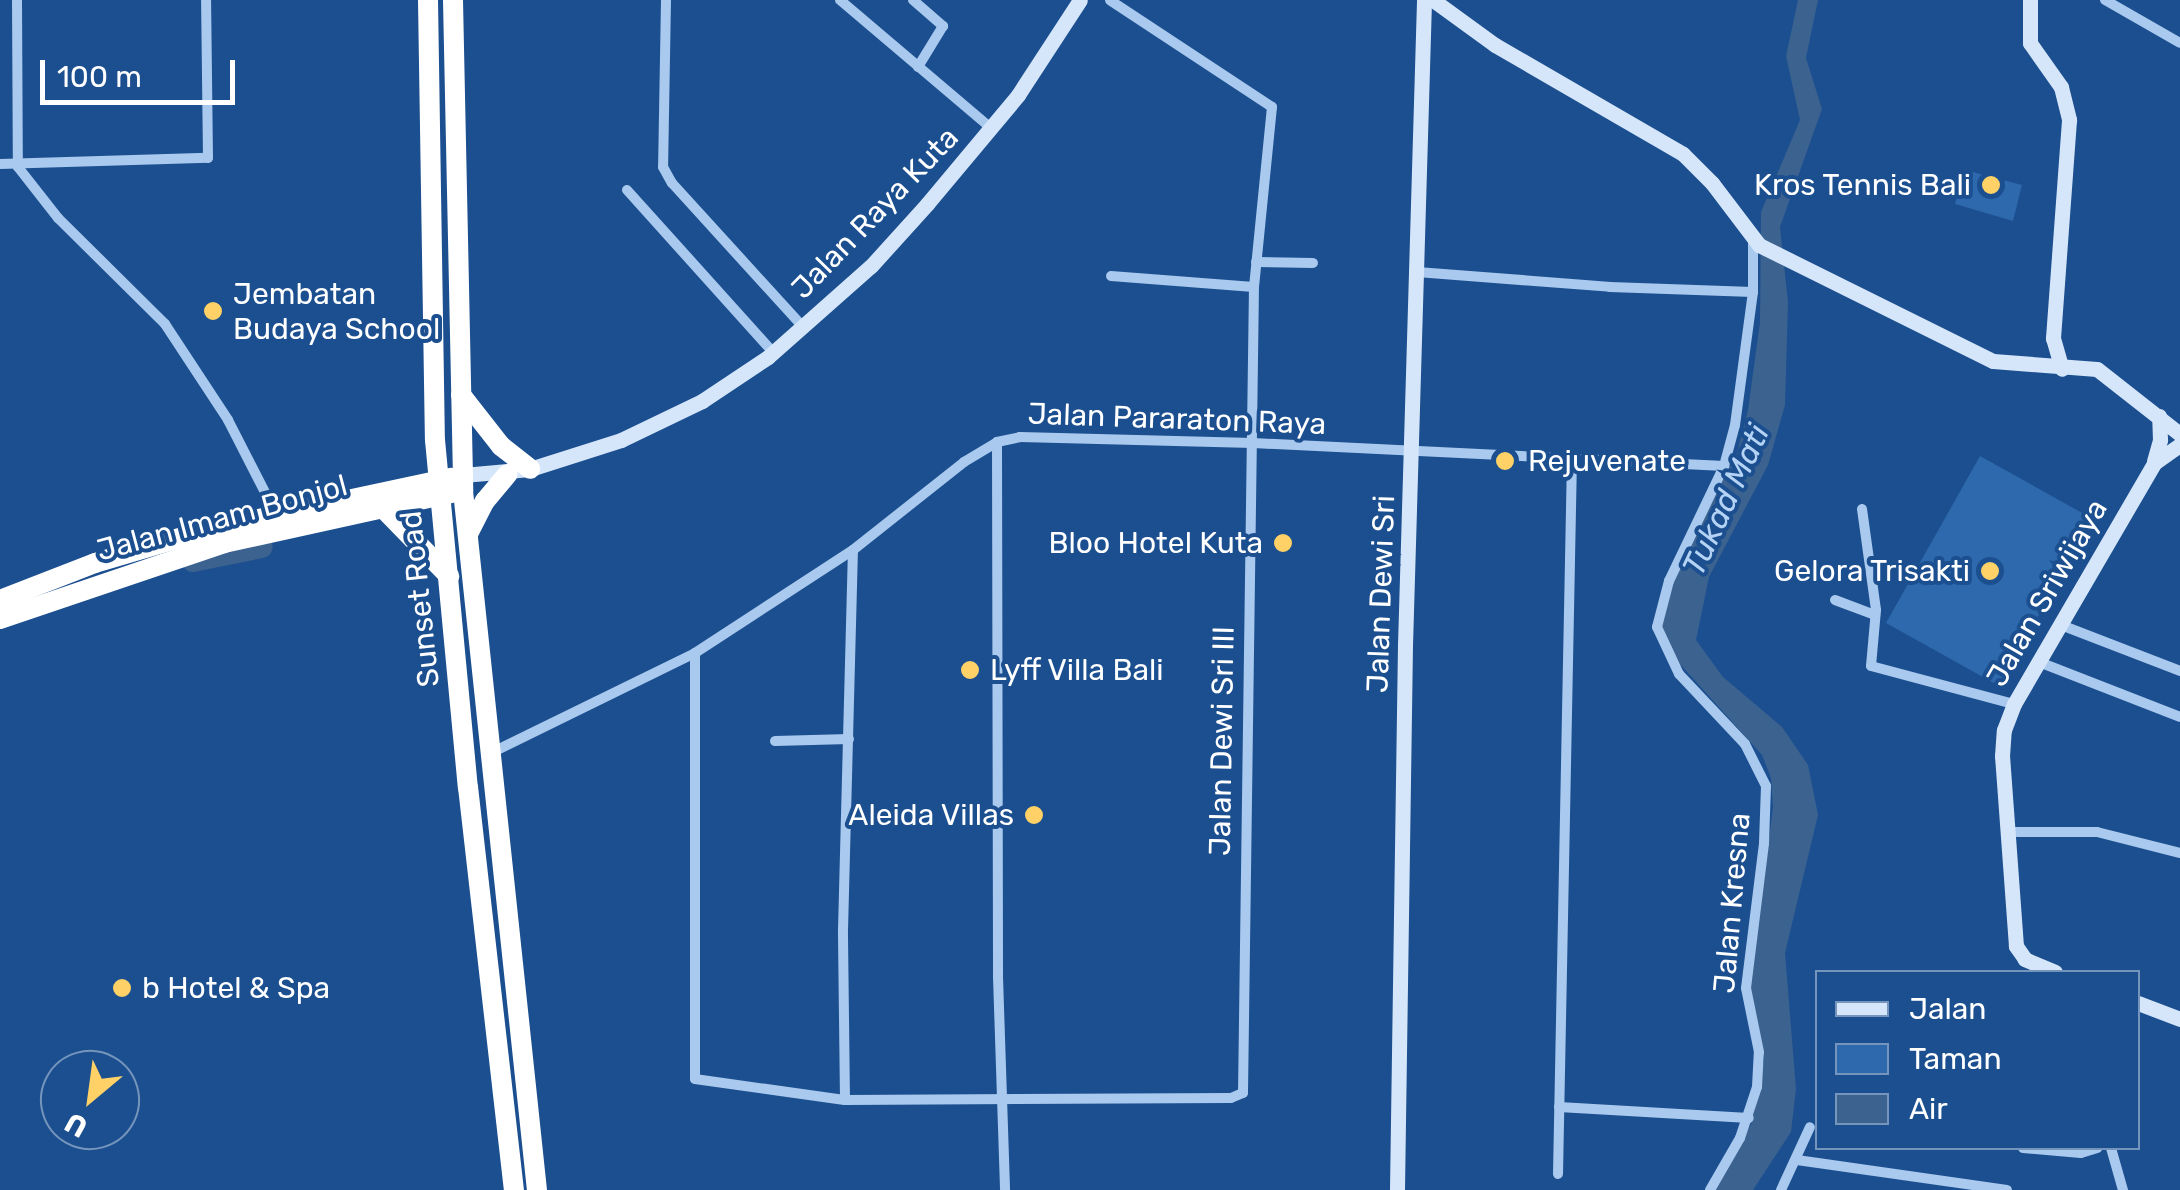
<!DOCTYPE html>
<style>
body{margin:0}
#map{position:relative;width:2180px;height:1190px;overflow:hidden;background:#1b4f8f;font-family:Rubik,sans-serif}
div>[style]{position:absolute}
.green>*{inset:0;background:#2e69ad}
.water>*{inset:0;background:#3c6290}
.river>*{height:22px;margin:-11px;padding:0 11px;transform-origin:11px;border-radius:11px;background:#3c6290}
.street>*{height:10px;margin:-5px;padding:0 5px;transform-origin:5px;border-radius:5px;background:#a9c9ee}
.secondary>*{height:15px;margin:-7.5px;padding:0 7.5px;transform-origin:7.5px;border-radius:7.5px;background:#d6e6fa}
.highway>*{height:20px;margin:-10px;padding:0 10px;transform-origin:10px;border-radius:10px;background:#fff}
.dots>*{width:28px;height:28px;translate:-50% -50%;box-sizing:border-box;border:5px solid #1b4f8f;border-radius:50%}
span{translate:-50% -50%;white-space:nowrap;text-align:center;line-height:1.15;-webkit-text-stroke:8px #1b4f8f;paint-order:stroke}
.poi-label{font-size:30px;color:#fff}
.right{translate:-100% -50%;text-align:right}
.left{translate:0 -50%;text-align:left}
.street-label{font-size:30px;color:#fff}
.water-label{font-size:32px;color:#b5d3f5;font-style:italic}
.legend{position:absolute;left:1815px;top:970px;width:325px;height:180px;box-sizing:border-box;background:#1b4f8f;border:2px solid #7695bc;margin:0;padding:12px 18px;list-style:none;font-size:30px;color:#fff}
.legend li{display:flex;align-items:center;gap:20px;height:50px}
.legend b{width:50px;border:2px solid #7695bc}
.north{position:absolute;left:40px;top:1050px;width:100px;height:100px;box-sizing:border-box;background:#1b4f8f;border:2px solid #7695bc;border-radius:50%;rotate:209deg;font-size:28px;font-weight:700;line-height:40px;text-align:center;color:#fff}
.north::after{content:'';display:block;margin:auto;width:35px;height:45px;background:#ffd166;clip-path:polygon(50% 0,100% 100%,50% 72%,0 100%)}
.scale{position:absolute;left:40px;top:60px;width:195px;height:45px;box-sizing:border-box;border:5px solid #fff;border-top:0;padding-left:12px;font-size:30px;line-height:35px;white-space:nowrap;color:#fff;-webkit-text-stroke:8px #1b4f8f;paint-order:stroke}
</style>
<div id="map">
<div class="green">
<div style="clip-path:polygon(1965px 170px,2022px 185px,2013px 221px,1955px 204px)"></div>
<div style="clip-path:polygon(1980px 456px,2093px 519px,1999px 686px,1886px 623px)"></div>
</div>
<div class="water">
<div style="clip-path:polygon(1798px 0,1818px 0,1806px 58px,1822px 109px,1780px 227px,1788px 302px,1785px 405px,1768px 465px,1709px 577px,1696px 640px,1723px 677px,1782px 727px,1808px 765px,1818px 815px,1785px 953px,1796px 1089px,1791px 1132px,1753px 1190px,1714px 1190px,1751px 1124px,1764px 1060px,1750px 989px,1773px 807px,1771px 778px,1762px 755px,1670px 653px,1660px 634px,1673px 578px,1737px 453px,1748px 410px,1760px 322px,1761px 212px,1800px 120px,1786px 56px)"></div>
</div>
<div class="river">
<div style="left:193px;top:561px;width:70px;rotate:-11.5deg"></div>
</div>
<div class="street">
<div style="left:17px;top:0;width:167px;rotate:89.7deg"></div>
<div style="left:666px;top:0;width:167px;rotate:91deg"></div>
<div style="left:663px;top:167px;width:18px;rotate:61deg"></div>
<div style="left:672px;top:183px;width:195px;rotate:47.7deg"></div>
<div style="left:840px;top:0;width:199px;rotate:40.3deg"></div>
<div style="left:913px;top:0;width:40px;rotate:41deg"></div>
<div style="left:943px;top:26px;width:48px;rotate:121.4deg"></div>
<div style="left:2105px;top:0;width:86px;rotate:29.8deg"></div>
<div style="left:0;top:164px;width:208px;rotate:-1.7deg"></div>
<div style="left:208px;top:158px;width:158px;rotate:-90.7deg"></div>
<div style="left:18px;top:167px;width:65px;rotate:51.9deg"></div>
<div style="left:58px;top:218px;width:151px;rotate:44.7deg"></div>
<div style="left:165px;top:324px;width:115px;rotate:56.7deg"></div>
<div style="left:228px;top:420px;width:106px;rotate:62.9deg"></div>
<div style="left:627px;top:190px;width:219px;rotate:48deg"></div>
<div style="left:1256px;top:262px;width:57px;rotate:1deg"></div>
<div style="left:1417px;top:272px;width:194px;rotate:4.4deg"></div>
<div style="left:1610px;top:287px;width:143px;rotate:2deg"></div>
<div style="left:1111px;top:276px;width:143px;rotate:4.4deg"></div>
<div style="left:997px;top:442px;width:535px;rotate:89.89deg"></div>
<div style="left:998px;top:977px;width:213px;rotate:88.1deg"></div>
<div style="left:1862px;top:509px;width:102px;rotate:82.1deg"></div>
<div style="left:1876px;top:610px;width:56px;rotate:95.1deg"></div>
<div style="left:1871px;top:666px;width:148px;rotate:14.9deg"></div>
<div style="left:1835px;top:600px;width:43px;rotate:20.6deg"></div>
<div style="left:2061px;top:625px;width:128px;rotate:21.1deg"></div>
<div style="left:695px;top:653px;width:426px;rotate:90deg"></div>
<div style="left:695px;top:1079px;width:151px;rotate:8deg"></div>
<div style="left:845px;top:1100px;width:386px;rotate:-0.3deg"></div>
<div style="left:1231px;top:1098px;width:13px;rotate:-23deg"></div>
<div style="left:1243px;top:1093px;width:806px;rotate:-89.22deg"></div>
<div style="left:1254px;top:287px;width:181px;rotate:-84.3deg"></div>
<div style="left:1272px;top:107px;width:194px;rotate:-146.6deg"></div>
<div style="left:2039px;top:662px;width:151px;rotate:21.3deg"></div>
<div style="left:775px;top:741px;width:74px;rotate:-1.5deg"></div>
<div style="left:491px;top:753px;width:227px;rotate:-26.1deg"></div>
<div style="left:695px;top:653px;width:189px;rotate:-33.1deg"></div>
<div style="left:853px;top:550px;width:142px;rotate:-38.4deg"></div>
<div style="left:964px;top:462px;width:39px;rotate:-31deg"></div>
<div style="left:997px;top:442px;width:24px;rotate:-12deg"></div>
<div style="left:1020px;top:437px;width:233px;rotate:1.5deg"></div>
<div style="left:1253px;top:443px;width:472px;rotate:2.8deg"></div>
<div style="left:2008px;top:832px;width:89px"></div>
<div style="left:2097px;top:832px;width:86px;rotate:14.2deg"></div>
<div style="left:845px;top:1100px;width:170px;rotate:-90.7deg"></div>
<div style="left:843px;top:930px;width:380px;rotate:-88.5deg"></div>
<div style="left:1559px;top:1107px;width:190px;rotate:3.3deg"></div>
<div style="left:2023px;top:1148px;width:58px;rotate:4.9deg"></div>
<div style="left:2081px;top:1153px;width:17px;rotate:-17deg"></div>
<div style="left:2111px;top:1148px;width:44px;rotate:74.1deg"></div>
<div style="left:1797px;top:1160px;width:212px;rotate:8.1deg"></div>
<div style="left:1558px;top:1174px;width:713px;rotate:-88.88deg"></div>
<div style="left:1710px;top:1190px;width:60px;rotate:-60deg"></div>
<div style="left:1740px;top:1138px;width:54px;rotate:-71.6deg"></div>
<div style="left:1757px;top:1087px;width:35px;rotate:-87deg"></div>
<div style="left:1759px;top:1052px;width:65px;rotate:-101.5deg"></div>
<div style="left:1746px;top:988px;width:146px;rotate:-82.9deg"></div>
<div style="left:1764px;top:843px;width:57px;rotate:-88deg"></div>
<div style="left:1766px;top:786px;width:47px;rotate:-116.6deg"></div>
<div style="left:1745px;top:744px;width:96px;rotate:-133.3deg"></div>
<div style="left:1679px;top:674px;width:52px;rotate:-115.1deg"></div>
<div style="left:1657px;top:627px;width:48px;rotate:-75.4deg"></div>
<div style="left:1669px;top:581px;width:127px;rotate:-64.4deg"></div>
<div style="left:1724px;top:466px;width:42px;rotate:-75deg"></div>
<div style="left:1735px;top:425px;width:134px;rotate:-82.3deg"></div>
<div style="left:1753px;top:292px;width:52px;rotate:-90deg"></div>
<div style="left:1781px;top:1190px;width:69px;rotate:-65.3deg"></div>
</div>
<div class="secondary">
<div style="left:1433px;top:0;width:77px;rotate:36deg"></div>
<div style="left:1495px;top:45px;width:217px;rotate:30.1deg"></div>
<div style="left:1683px;top:154px;width:41px;rotate:45deg"></div>
<div style="left:1712px;top:183px;width:78px;rotate:52.8deg"></div>
<div style="left:1759px;top:245px;width:261px;rotate:26.4deg"></div>
<div style="left:1993px;top:361px;width:104px;rotate:4.4deg"></div>
<div style="left:2097px;top:369px;width:105px;rotate:38.1deg"></div>
<div style="left:2030px;top:0;width:43px;rotate:90deg"></div>
<div style="left:2030px;top:43px;width:54px;rotate:54.8deg"></div>
<div style="left:2061px;top:87px;width:34px;rotate:76deg"></div>
<div style="left:2069px;top:120px;width:219px;rotate:94.2deg"></div>
<div style="left:2053px;top:338px;width:32px;rotate:74deg"></div>
<div style="left:2154px;top:461px;width:22px;rotate:-74deg"></div>
<div style="left:2160px;top:440px;width:24px;rotate:-92deg"></div>
<div style="left:463px;top:475px;width:67px;rotate:-5.1deg"></div>
<div style="left:530px;top:469px;width:96px;rotate:-17.7deg"></div>
<div style="left:621px;top:440px;width:90px;rotate:-25.7deg"></div>
<div style="left:702px;top:401px;width:79px;rotate:-33.7deg"></div>
<div style="left:768px;top:357px;width:137px;rotate:-41.5deg"></div>
<div style="left:871px;top:266px;width:84px;rotate:-47.9deg"></div>
<div style="left:927px;top:204px;width:142px;rotate:-50.1deg"></div>
<div style="left:1018px;top:95px;width:113px;rotate:-56.9deg"></div>
<div style="left:2055px;top:972px;width:33px;rotate:-157deg"></div>
<div style="left:2025px;top:959px;width:16px;rotate:-125deg"></div>
<div style="left:2016px;top:946px;width:191px;rotate:-94.2deg"></div>
<div style="left:2002px;top:756px;width:26px;rotate:-86deg"></div>
<div style="left:2004px;top:730px;width:28px;rotate:-69deg"></div>
<div style="left:2014px;top:704px;width:279px;rotate:-59.8deg"></div>
<div style="left:2154px;top:463px;width:32px;rotate:-35deg"></div>
<div style="left:2138px;top:1003px;width:45px;rotate:20.9deg"></div>
<div style="left:1397px;top:1190px;width:545px;rotate:-89.16deg"></div>
<div style="left:1405px;top:645px;width:645px;rotate:-88.31deg"></div>
</div>
<div class="highway">
<div style="left:428px;top:0;width:440px;rotate:89.1deg"></div>
<div style="left:435px;top:440px;width:349px;rotate:84.6deg"></div>
<div style="left:468px;top:787px;width:406px;rotate:83.5deg"></div>
<div style="left:453px;top:0;width:491px;rotate:88.8deg"></div>
<div style="left:463px;top:491px;width:703px;rotate:83.96deg"></div>
<div style="left:461px;top:395px;width:65px;rotate:51.9deg"></div>
<div style="left:501px;top:446px;width:37px;rotate:38deg"></div>
<div style="left:381px;top:506px;width:98px;rotate:45.8deg"></div>
<div style="left:468px;top:534px;width:37px;rotate:-63deg"></div>
<div style="left:485px;top:501px;width:35px;rotate:-50deg"></div>
<div style="left:0;top:600px;width:102px;rotate:-21.3deg"></div>
<div style="left:95px;top:563px;width:113px;rotate:-16.5deg"></div>
<div style="left:203px;top:531px;width:254px;rotate:-12.1deg"></div>
<div style="left:0;top:619px;width:237px;rotate:-18.7deg"></div>
<div style="left:224px;top:543px;width:233px;rotate:-12.4deg"></div>
</div>
<div class="dots">
<div style="left:1991px;top:185px;background:#ffd166"></div>
<div style="left:213px;top:311px;background:#ffd166"></div>
<div style="left:1505px;top:461px;background:#ffd166"></div>
<div style="left:1283px;top:543px;background:#ffd166"></div>
<div style="left:1990px;top:571px;background:#ffd166"></div>
<div style="left:970px;top:670px;background:#ffd166"></div>
<div style="left:1034px;top:815px;background:#ffd166"></div>
<div style="left:122px;top:988px;background:#ffd166"></div>
</div>
<div class="poi-label">
<span class="right" style="left:1971px;top:185px">Kros Tennis Bali</span>
<span class="left" style="left:233px;top:311px">Jembatan<br>Budaya School</span>
<span class="left" style="left:1528px;top:461px">Rejuvenate</span>
<span class="right" style="left:1263px;top:543px">Bloo Hotel Kuta</span>
<span class="right" style="left:1970px;top:571px">Gelora Trisakti</span>
<span class="left" style="left:990px;top:670px">Lyff Villa Bali</span>
<span class="right" style="left:1014px;top:815px">Aleida Villas</span>
<span class="left" style="left:142px;top:988px">b Hotel &amp; Spa</span>
</div>
<div class="street-label">
<span style="left:875px;top:213px;rotate:-46deg">Jalan Raya Kuta</span>
<span style="left:1177px;top:419px;rotate:2deg">Jalan Pararaton Raya</span>
<span style="left:222px;top:518px;rotate:-15deg">Jalan Imam Bonjol</span>
<span style="left:2047px;top:593px;rotate:-60deg">Jalan Sriwijaya</span>
<span style="left:1381px;top:594px;rotate:-88deg">Jalan Dewi Sri</span>
<span style="left:420px;top:599px;rotate:-96deg">Sunset Road</span>
<span style="left:1222px;top:741px;rotate:-89deg">Jalan Dewi Sri III</span>
<span style="left:1732px;top:903px;rotate:-85deg">Jalan Kresna</span>
</div>
<div class="water-label">
<span style="left:1726px;top:500px;rotate:-65deg">Tukad Mati</span>
</div>
<ul class="legend">
<li><b style="height:12px;background:#d6e6fa"></b>Jalan</li>
<li><b style="height:28px;background:#2e69ad"></b>Taman</li>
<li><b style="height:28px;background:#3c6290"></b>Air</li>
</ul>
<div class="north">U</div>
<div class="scale">100 m</div>
</div>
